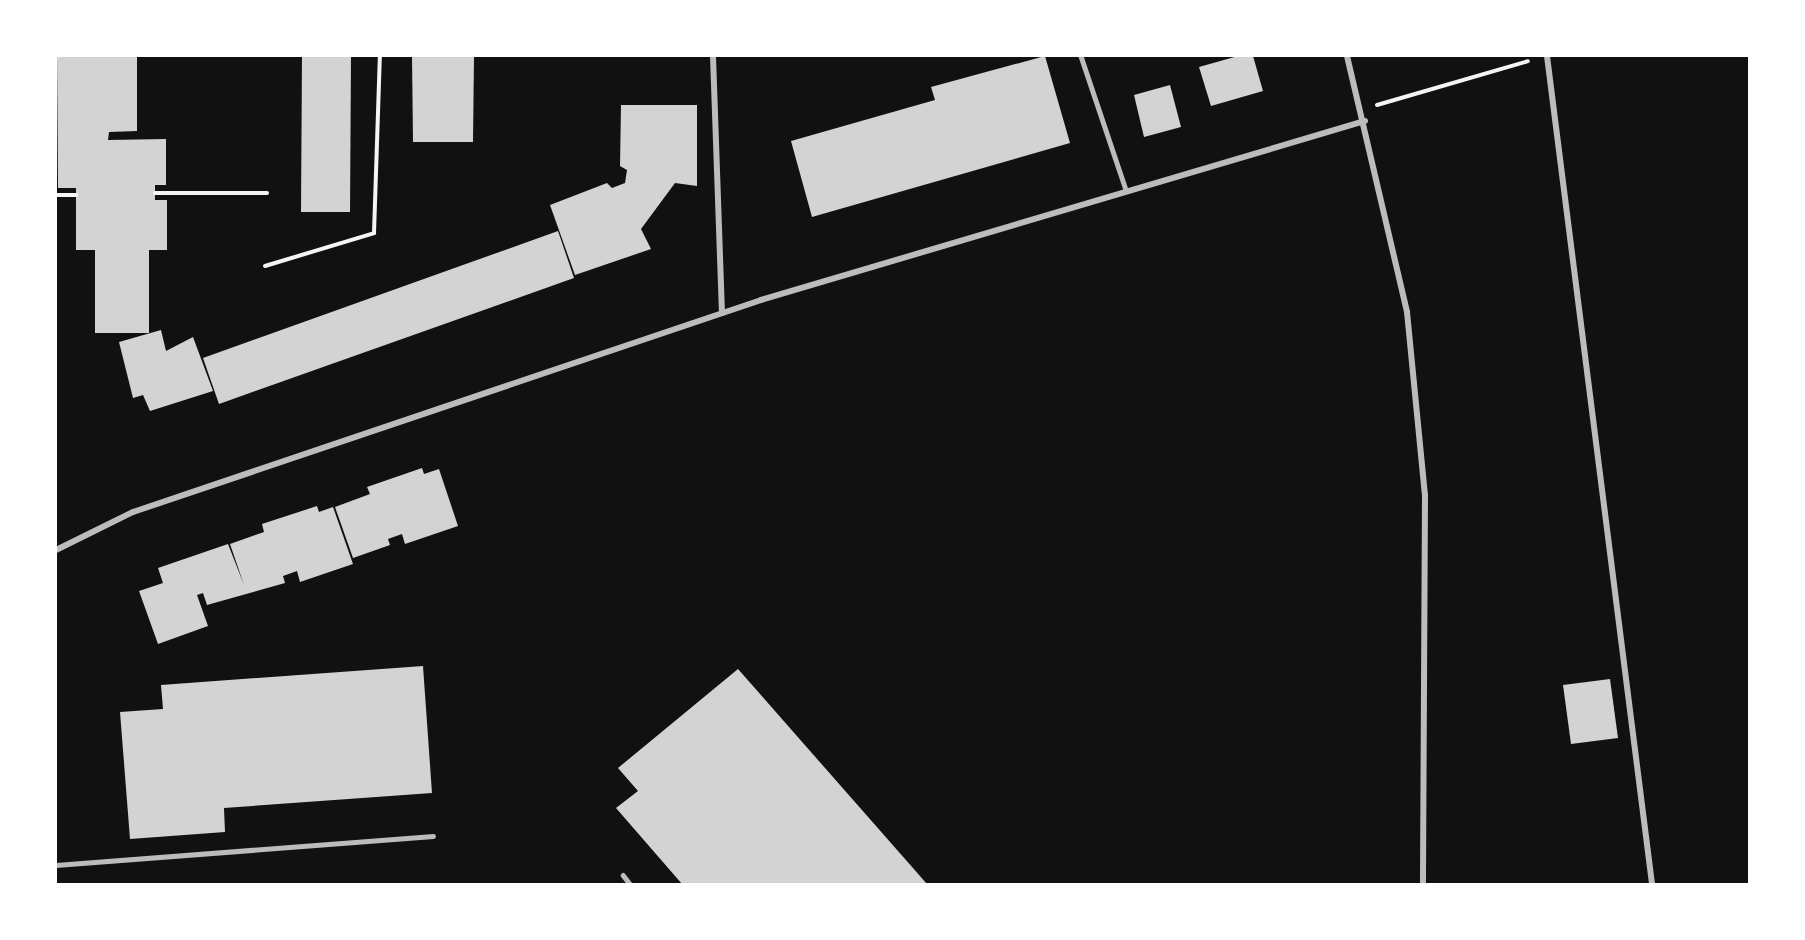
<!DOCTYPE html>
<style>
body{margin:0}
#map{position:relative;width:1805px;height:940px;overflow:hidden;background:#111;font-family:"Zilla Slab",serif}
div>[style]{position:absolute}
.building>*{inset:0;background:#d3d3d3}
.path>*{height:4px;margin:-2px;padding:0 2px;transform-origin:2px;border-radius:2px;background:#f5f5f5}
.service>*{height:4.5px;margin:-2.25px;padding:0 2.25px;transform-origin:2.25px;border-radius:2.25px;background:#bcbcbc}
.minor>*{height:6px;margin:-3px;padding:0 3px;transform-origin:3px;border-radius:3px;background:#bcbcbc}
span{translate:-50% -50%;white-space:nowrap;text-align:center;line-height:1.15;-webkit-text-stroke:5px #fff;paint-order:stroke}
.frame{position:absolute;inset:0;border:57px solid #fff;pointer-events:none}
</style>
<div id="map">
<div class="building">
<div style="clip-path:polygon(57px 56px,137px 56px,137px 131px,109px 132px,108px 140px,166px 139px,166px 185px,155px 185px,155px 200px,167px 200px,167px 250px,149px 250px,149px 333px,95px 333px,95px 250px,76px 250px,76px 188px,58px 188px)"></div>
<div style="clip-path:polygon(302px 56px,351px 56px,350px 212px,301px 212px)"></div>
<div style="clip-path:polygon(412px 56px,474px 56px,473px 142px,413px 142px)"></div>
<div style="clip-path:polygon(1045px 56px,1070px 143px,812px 217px,791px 141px,935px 100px,931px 87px)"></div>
<div style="clip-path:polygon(1238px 56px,1253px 56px,1263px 91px,1211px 106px,1199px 67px)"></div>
<div style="clip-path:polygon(1170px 85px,1181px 127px,1144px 137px,1134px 95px)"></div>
<div style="clip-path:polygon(621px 105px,697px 105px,697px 186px,675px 183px,641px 229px,651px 249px,575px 275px,550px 205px,607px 183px,612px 188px,625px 183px,627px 170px,620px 166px)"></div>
<div style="clip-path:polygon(558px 231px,574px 278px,219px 404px,203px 358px)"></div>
<div style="clip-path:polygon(161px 330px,166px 351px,193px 337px,213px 391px,150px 411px,143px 395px,133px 398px,119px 342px)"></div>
<div style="clip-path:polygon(422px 468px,424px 474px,439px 469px,458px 526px,405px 544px,402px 534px,388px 539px,390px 545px,353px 558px,335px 507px,370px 494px,367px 487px)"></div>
<div style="clip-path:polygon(317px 506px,319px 512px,333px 507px,353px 564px,300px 582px,297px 571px,283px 576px,285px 583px,207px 605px,203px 593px,197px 595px,208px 626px,158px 644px,139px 591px,163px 583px,158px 568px,228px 544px,244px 585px,230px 544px,264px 532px,262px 524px)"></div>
<div style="clip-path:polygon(423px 666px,432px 793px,224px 808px,225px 832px,130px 839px,120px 712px,163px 709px,161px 685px)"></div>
<div style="clip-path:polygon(738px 669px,927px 884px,682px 884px,616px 808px,638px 791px,618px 768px)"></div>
<div style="clip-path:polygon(1610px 679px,1618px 738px,1571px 744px,1563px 685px)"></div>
</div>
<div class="path">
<div style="left:1377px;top:105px;width:157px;rotate:-16.2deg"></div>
<div style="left:155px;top:193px;width:112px"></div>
<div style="left:56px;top:195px;width:20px"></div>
<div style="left:265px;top:266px;width:114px;rotate:-16.8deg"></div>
<div style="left:374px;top:233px;width:177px;rotate:-88.1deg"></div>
</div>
<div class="service">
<div style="left:1081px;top:56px;width:141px;rotate:71.4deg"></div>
<div style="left:56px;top:865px;width:378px;rotate:-4.4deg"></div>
<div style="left:623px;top:875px;width:11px;rotate:52deg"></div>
</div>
<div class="minor">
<div style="left:713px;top:56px;width:257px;rotate:88deg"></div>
<div style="left:1347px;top:56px;width:263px;rotate:76.8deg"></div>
<div style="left:1407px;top:312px;width:184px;rotate:84.4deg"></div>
<div style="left:1425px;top:495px;width:389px;rotate:90.3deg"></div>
<div style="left:1547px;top:56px;width:835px;rotate:82.77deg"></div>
<div style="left:56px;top:550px;width:86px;rotate:-26.3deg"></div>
<div style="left:133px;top:512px;width:663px;rotate:-18.65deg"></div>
<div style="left:761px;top:300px;width:630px;rotate:-16.51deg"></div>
</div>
<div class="frame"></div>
</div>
